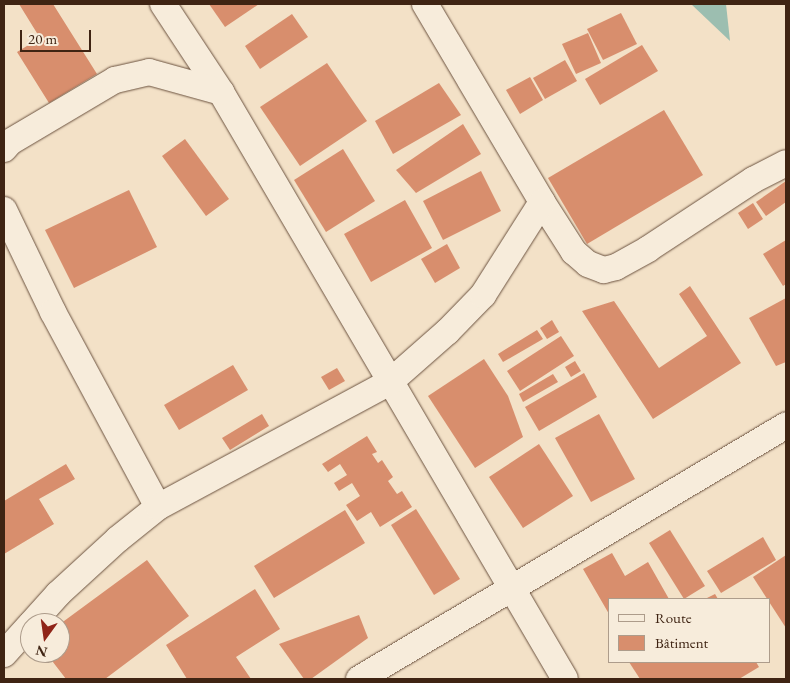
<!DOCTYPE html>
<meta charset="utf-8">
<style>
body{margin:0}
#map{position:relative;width:790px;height:683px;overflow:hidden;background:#f3e1c7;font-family:"EB Garamond",serif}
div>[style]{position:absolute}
.water>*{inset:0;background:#9cbeb0}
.building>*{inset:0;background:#d88e6d}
.roads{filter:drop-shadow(0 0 1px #6c5340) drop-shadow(0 0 1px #6c5340)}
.minor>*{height:26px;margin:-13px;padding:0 13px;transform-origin:13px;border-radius:13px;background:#f7ecdb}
span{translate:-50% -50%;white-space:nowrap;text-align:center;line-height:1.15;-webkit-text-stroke:4.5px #f7ecdb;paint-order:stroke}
.frame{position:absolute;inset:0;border:5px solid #3f2413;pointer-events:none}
.legend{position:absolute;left:608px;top:598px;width:162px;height:65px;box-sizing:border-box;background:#f7ecdb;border:1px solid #ad9c8b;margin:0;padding:6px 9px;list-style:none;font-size:15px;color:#3f2413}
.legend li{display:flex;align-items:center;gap:10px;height:25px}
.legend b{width:25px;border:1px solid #ad9c8b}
.north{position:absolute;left:20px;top:613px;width:50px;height:50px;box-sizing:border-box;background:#f7ecdb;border:1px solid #ad9c8b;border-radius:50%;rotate:194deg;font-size:14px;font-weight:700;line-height:20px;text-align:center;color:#3f2413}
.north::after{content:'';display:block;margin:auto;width:18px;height:22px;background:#8f2418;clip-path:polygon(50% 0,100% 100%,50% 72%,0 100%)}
.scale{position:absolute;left:20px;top:30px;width:71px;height:22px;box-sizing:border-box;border:2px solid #3f2413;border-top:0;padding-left:6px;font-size:15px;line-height:18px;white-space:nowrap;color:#3f2413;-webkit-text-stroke:4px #f7ecdb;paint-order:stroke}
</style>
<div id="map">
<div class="water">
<div style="clip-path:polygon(691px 4px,726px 4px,730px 41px)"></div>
</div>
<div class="building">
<div style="clip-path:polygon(19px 4px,53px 4px,97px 74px,49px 103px,17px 52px,40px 38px)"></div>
<div style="clip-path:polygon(209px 4px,259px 4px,225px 27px)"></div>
<div style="clip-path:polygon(621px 13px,637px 44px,603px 60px,587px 29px)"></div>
<div style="clip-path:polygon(292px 14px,308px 37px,260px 69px,245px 46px)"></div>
<div style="clip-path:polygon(588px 33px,601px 63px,576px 74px,562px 44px)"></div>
<div style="clip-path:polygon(642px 45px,658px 71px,600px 105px,585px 79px)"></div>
<div style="clip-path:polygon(565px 60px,577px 81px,545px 99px,533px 78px)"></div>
<div style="clip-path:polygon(327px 63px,367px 121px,300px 166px,260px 107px)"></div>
<div style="clip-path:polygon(530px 77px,543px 100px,520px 114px,506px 90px)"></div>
<div style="clip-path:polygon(439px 83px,461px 115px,393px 154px,375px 121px)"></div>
<div style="clip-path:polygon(664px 110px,703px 175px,587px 244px,548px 178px)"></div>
<div style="clip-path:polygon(463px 124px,481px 154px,416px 193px,396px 170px)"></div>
<div style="clip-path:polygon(185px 139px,229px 199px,206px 216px,162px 156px)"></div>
<div style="clip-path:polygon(343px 149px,375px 201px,326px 232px,294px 180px)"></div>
<div style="clip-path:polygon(481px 171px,501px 211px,443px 240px,423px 201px)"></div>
<div style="clip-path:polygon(786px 181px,786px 202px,766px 216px,756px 202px)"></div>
<div style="clip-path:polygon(129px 190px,157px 247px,74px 288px,45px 230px)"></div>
<div style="clip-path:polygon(405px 200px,432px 248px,371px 282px,344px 234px)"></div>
<div style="clip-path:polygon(753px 203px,763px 219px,748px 229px,738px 213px)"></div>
<div style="clip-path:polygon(786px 240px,786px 284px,783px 286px,763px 254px)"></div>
<div style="clip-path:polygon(447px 244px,460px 268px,435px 283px,421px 259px)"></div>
<div style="clip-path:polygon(690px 286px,741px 363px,653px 419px,582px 311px,614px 301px,659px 368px,707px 336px,679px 294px)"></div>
<div style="clip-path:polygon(786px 298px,786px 362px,776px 366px,749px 318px)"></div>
<div style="clip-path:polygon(552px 320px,559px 332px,547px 339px,540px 328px)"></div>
<div style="clip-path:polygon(537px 330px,543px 339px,503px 362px,498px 354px)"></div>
<div style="clip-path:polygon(561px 336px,574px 356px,520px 391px,507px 371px)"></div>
<div style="clip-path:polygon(484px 359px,508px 396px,523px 437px,475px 468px,428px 396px)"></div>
<div style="clip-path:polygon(575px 361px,581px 371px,571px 377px,565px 367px)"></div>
<div style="clip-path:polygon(233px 365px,248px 390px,179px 430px,164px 405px)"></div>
<div style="clip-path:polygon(337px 368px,345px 381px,329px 390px,321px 377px)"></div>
<div style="clip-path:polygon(584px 373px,597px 397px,539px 431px,525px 407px)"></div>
<div style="clip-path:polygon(553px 374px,558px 382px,523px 402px,519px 394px)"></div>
<div style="clip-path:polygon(262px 414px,269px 426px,230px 450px,222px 438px)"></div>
<div style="clip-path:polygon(599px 414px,635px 479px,591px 502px,555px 438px)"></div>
<div style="clip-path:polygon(367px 436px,377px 452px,372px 454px,378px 463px,382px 460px,393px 477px,388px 481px,397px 494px,402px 491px,412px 507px,380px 527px,371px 512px,357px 521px,346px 505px,360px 496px,352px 483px,339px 491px,334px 483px,347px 475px,340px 464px,328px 472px,322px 464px)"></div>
<div style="clip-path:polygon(539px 444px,573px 496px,523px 528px,489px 477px)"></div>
<div style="clip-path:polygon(66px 464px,75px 479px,39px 499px,54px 524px,4px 554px,4px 501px)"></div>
<div style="clip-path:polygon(416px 509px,460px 579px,434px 595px,391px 525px)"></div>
<div style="clip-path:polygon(345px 510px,365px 543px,274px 598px,254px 566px)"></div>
<div style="clip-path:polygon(670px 530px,705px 586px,684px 599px,649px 543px)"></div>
<div style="clip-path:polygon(763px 537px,776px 560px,721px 593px,707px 571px)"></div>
<div style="clip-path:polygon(612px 553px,625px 576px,648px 562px,669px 599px,609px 599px,609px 614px,583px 569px)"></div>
<div style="clip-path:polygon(786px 555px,786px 628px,753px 577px)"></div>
<div style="clip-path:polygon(147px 560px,189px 616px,105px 679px,66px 679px,46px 653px,60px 653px,60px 624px)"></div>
<div style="clip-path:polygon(255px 589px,280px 629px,236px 657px,251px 679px,187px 679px,166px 645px)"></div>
<div style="clip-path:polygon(715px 594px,718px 599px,705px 599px)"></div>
<div style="clip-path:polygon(359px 615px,368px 638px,311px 679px,304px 679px,279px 644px)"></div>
<div style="clip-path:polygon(629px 662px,756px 662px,759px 667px,739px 679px,640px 679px)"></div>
</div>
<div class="roads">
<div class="minor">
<div style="left:163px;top:4px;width:105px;rotate:56.6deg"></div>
<div style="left:221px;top:92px;width:680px;rotate:59.63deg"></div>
<div style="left:425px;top:4px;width:230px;rotate:59.4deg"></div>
<div style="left:542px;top:202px;width:59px;rotate:57.4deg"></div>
<div style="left:574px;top:252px;width:18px;rotate:41deg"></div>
<div style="left:588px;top:264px;width:17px;rotate:21deg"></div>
<div style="left:604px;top:270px;width:12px;rotate:-14deg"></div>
<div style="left:616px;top:267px;width:37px;rotate:-29deg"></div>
<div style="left:648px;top:249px;width:126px;rotate:-33.3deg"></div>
<div style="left:753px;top:180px;width:37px;rotate:-27deg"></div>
<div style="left:4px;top:149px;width:9px;rotate:-49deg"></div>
<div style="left:10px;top:142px;width:122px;rotate:-30.6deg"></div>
<div style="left:115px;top:80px;width:35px;rotate:-13deg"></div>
<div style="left:149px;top:72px;width:75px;rotate:15.5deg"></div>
<div style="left:4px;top:210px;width:113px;rotate:64.3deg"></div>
<div style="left:53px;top:312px;width:221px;rotate:61.7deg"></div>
<div style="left:32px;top:623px;width:39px;rotate:-48deg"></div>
<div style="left:58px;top:594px;width:81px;rotate:-42.5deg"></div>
<div style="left:118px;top:539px;width:51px;rotate:-38.7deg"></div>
<div style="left:158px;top:507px;width:264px;rotate:-28.3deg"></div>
<div style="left:390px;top:382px;width:76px;rotate:-41.3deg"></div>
<div style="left:447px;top:332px;width:52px;rotate:-45.8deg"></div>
<div style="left:483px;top:295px;width:110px;rotate:-57.6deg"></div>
<div style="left:4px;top:654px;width:39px;rotate:-48deg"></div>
<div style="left:359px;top:679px;width:497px;rotate:-30.7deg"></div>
</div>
</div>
<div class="frame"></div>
<ul class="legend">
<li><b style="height:6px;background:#f7ecdb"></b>Route</li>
<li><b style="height:14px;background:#d88e6d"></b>Bâtiment</li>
</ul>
<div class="north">N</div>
<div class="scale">20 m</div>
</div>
